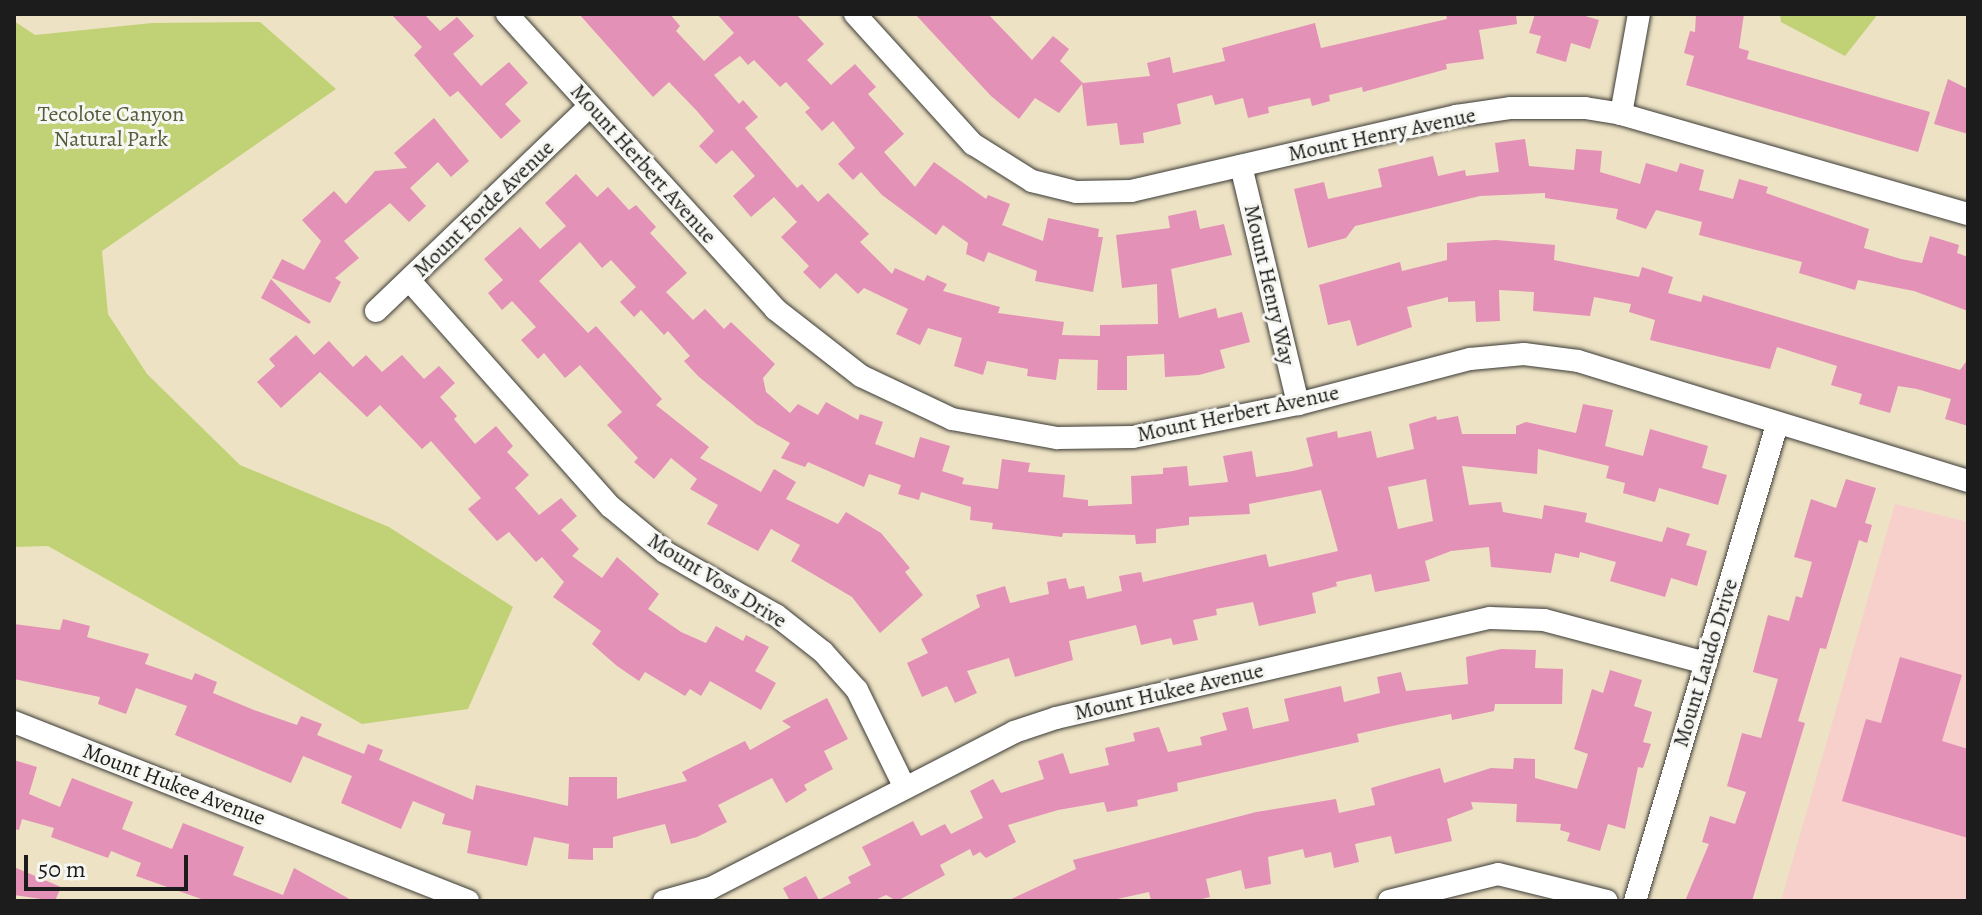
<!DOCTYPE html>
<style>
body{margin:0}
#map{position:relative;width:1982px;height:915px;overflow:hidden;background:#ede2c4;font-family:Alegreya,serif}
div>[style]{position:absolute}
.built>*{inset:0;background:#f7d0cc}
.green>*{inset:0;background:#c0d275}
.building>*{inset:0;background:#e491b7}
.roads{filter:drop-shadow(0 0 2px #3b3a35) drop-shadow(0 0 2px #3b3a35)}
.street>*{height:22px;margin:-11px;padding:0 11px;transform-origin:11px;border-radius:11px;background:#fff}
span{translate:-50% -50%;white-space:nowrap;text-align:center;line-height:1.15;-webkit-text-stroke:6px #f6f6f2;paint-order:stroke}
.park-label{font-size:22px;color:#555c3b}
.street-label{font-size:22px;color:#1c1c1c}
.frame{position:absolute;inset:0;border:16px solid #1c1c1c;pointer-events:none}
.scale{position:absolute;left:24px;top:855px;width:164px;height:36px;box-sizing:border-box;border:4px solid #1c1c1c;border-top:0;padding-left:10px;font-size:24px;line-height:28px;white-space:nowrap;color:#1c1c1c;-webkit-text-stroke:6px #f6f6f2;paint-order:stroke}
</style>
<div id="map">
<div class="built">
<div style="clip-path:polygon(1895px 504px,1968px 522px,1968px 901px,1781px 901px)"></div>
</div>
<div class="green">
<div style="clip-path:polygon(1780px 14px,1878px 14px,1845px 56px,1781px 22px)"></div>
<div style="clip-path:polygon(14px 21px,35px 35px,152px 23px,260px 22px,336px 89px,102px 251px,108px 314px,147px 374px,240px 465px,389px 527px,513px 607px,468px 709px,362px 724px,48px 546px,14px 547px)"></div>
</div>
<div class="building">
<div style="clip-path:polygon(391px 14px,424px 14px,440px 31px,457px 17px,474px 36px,453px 54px,481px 86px,509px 62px,528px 83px,505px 104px,521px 121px,501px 139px,458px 91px,450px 97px,414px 55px,422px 47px)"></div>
<div style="clip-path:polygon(579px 14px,670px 14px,680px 26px,676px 31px,704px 61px,734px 33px,717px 14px,796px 14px,824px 44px,807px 60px,831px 85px,855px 64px,876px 87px,868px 94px,904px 134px,884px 152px,915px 187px,934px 162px,986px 199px,988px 195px,1010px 204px,1002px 225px,1043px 241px,1048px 218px,1099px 229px,1098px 237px,1103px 237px,1093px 292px,1035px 281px,1037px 271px,988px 252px,984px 262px,966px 254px,968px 243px,943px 225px,936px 235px,882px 195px,861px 172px,853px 180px,838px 164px,855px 148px,833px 121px,822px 131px,805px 112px,810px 108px,786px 82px,780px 87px,754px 60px,748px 65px,740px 56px,714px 75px,739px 104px,743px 100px,758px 117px,745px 128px,797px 188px,802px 184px,818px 202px,828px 193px,869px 234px,860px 242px,892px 274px,895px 268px,924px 281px,927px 275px,947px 284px,943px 291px,1000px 307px,998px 313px,1064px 322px,1062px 335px,1100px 336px,1100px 325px,1158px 324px,1157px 284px,1122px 288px,1116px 235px,1170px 228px,1168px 216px,1196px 210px,1200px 229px,1224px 224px,1232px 255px,1171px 269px,1179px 318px,1216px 308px,1218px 318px,1242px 312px,1250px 342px,1220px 350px,1225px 368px,1199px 375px,1165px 377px,1164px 354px,1127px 356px,1127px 390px,1097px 390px,1098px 360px,1059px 359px,1056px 380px,1027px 376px,1028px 369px,987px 361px,983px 375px,954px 366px,962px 338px,928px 328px,920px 345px,896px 334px,908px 309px,864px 288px,858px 294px,836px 273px,820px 289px,803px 272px,809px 266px,781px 237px,797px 222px,774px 197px,751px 217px,733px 196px,755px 176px,732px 150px,716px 164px,699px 146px,714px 131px,697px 111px,669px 82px,653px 97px)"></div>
<div style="clip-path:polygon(915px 14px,988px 14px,1032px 60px,1053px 36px,1069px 49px,1060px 61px,1083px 83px,1150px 76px,1147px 63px,1170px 57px,1173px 73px,1225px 61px,1222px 48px,1315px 23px,1321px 48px,1447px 19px,1446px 14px,1516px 14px,1517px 24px,1479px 30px,1484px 59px,1446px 64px,1447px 69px,1363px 92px,1362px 87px,1329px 95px,1330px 101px,1312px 106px,1310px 98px,1268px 107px,1269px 113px,1248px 118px,1243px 98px,1215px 105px,1212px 95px,1177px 104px,1181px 124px,1143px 133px,1144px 143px,1120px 145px,1117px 123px,1087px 126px,1082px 84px,1059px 113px,1035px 98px,1019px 119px,991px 96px)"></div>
<div style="clip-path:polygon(1535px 14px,1578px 14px,1599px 20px,1590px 49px,1571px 43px,1566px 62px,1536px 53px,1541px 36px,1529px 33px)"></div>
<div style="clip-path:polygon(1696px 14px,1744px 14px,1739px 48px,1749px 51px,1747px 59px,1930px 112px,1918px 152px,1686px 85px,1694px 56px,1684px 53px,1690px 31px,1695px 32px)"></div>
<div style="clip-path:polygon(1948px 79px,1968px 89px,1968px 134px,1934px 124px)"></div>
<div style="clip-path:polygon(434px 118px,469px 161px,451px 177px,438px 162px,410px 188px,426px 206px,409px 222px,390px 203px,344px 241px,359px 258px,335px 278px,341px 282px,330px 303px,272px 278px,282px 259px,304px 270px,321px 241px,302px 220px,334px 191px,346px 204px,375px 171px,407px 168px,394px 153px)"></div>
<div style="clip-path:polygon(1525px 139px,1529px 166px,1574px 170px,1576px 149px,1602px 151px,1600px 172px,1640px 184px,1646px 163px,1677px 172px,1680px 163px,1704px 170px,1699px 190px,1733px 199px,1739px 179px,1768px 187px,1766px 193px,1869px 229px,1864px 248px,1901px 259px,1922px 263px,1930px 236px,1959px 245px,1957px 253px,1968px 257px,1968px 311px,1914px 291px,1858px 280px,1855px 290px,1799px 273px,1802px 262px,1699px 235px,1702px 222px,1656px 210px,1646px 229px,1616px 219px,1618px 209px,1545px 198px,1545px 193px,1480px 196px,1406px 214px,1355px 226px,1346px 238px,1308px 248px,1294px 189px,1324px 182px,1328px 199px,1382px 187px,1378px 169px,1433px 156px,1438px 176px,1465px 170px,1466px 176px,1499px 172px,1495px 143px)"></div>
<div style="clip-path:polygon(evenodd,576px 174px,597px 197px,608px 187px,629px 210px,636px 205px,656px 227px,650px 233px,687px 273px,666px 292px,693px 320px,705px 309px,724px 329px,731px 322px,775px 364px,763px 378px,766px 392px,790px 413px,798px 404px,818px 415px,826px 402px,858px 420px,860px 414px,883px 422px,875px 444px,914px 458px,920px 437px,950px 446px,942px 471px,964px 478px,962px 484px,998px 489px,1002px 459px,1030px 463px,1028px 472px,1065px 475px,1063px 497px,1088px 500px,1088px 506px,1132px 504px,1131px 476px,1163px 474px,1163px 468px,1187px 466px,1189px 486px,1228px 482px,1223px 456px,1252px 451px,1256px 477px,1293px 471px,1313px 466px,1306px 438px,1337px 431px,1338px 438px,1371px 431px,1377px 458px,1414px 449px,1409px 424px,1436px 416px,1437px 420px,1458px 416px,1462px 434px,1516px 434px,1516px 426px,1526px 422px,1576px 433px,1583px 404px,1613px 410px,1605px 446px,1643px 456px,1650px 429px,1708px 446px,1702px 468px,1727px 475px,1718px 505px,1659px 488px,1655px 502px,1623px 493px,1625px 483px,1606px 478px,1609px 466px,1538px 449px,1537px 474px,1462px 466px,1469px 505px,1501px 502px,1503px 512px,1542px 519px,1544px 505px,1587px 513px,1585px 522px,1662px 542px,1667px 527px,1690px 534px,1686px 545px,1707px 551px,1697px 586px,1671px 578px,1665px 597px,1610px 581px,1616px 562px,1580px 552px,1579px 558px,1555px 553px,1551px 573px,1491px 567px,1489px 547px,1451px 551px,1425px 561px,1430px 581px,1375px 592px,1371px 574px,1336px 582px,1337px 586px,1312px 593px,1316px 613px,1259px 626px,1253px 602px,1216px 609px,1217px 615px,1193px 620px,1198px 640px,1173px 645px,1171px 638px,1141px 645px,1136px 625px,1069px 641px,1073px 660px,1015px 677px,1009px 658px,967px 671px,977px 693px,955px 703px,947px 686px,922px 697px,907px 663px,928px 653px,921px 639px,980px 607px,976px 595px,1005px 586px,1010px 603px,1049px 594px,1047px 582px,1066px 578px,1069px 589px,1084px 586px,1087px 599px,1122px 591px,1119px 576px,1141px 572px,1143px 582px,1266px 554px,1269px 567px,1338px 551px,1321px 490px,1249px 504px,1250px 514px,1189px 517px,1189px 525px,1156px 529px,1156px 543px,1136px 544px,1135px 535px,1063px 533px,1062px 537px,992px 529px,993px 523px,970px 520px,971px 507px,921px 492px,919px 500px,898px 494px,901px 485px,869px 474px,864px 487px,808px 462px,805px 467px,781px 458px,790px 443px,756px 424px,698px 376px,684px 361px,690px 356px,668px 331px,664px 335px,641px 310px,634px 317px,620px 302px,636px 287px,611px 260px,602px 268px,580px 242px,539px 281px,588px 333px,596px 326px,662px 399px,656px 405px,709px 447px,700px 458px,761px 492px,774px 469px,796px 482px,786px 499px,838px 524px,846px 512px,881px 533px,910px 568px,905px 572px,923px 595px,880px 633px,852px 597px,791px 561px,800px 545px,771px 529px,758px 551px,707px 524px,718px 505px,690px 489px,697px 479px,671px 458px,654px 479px,634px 462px,638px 458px,607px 425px,622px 412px,580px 365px,565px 378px,544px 353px,538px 359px,521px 340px,536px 327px,512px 301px,502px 310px,488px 293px,503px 280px,484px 259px,520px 227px,540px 249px,566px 226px,545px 203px,576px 174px,1426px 479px,1433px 521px,1398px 529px,1388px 487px,1426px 479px)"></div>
<div style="clip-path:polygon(1496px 240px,1555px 245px,1554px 260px,1639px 277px,1642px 267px,1673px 277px,1668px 293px,1701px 302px,1703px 295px,1960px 370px,1968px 359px,1968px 426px,1945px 419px,1951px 399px,1917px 389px,1898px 386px,1890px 413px,1859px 404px,1862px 394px,1831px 385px,1837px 366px,1777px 347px,1770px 369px,1650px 340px,1655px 320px,1629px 312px,1631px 304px,1594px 297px,1590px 316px,1533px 311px,1534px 292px,1499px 290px,1500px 321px,1476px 322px,1475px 301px,1448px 302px,1448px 297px,1407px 307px,1412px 327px,1357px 346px,1350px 320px,1328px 325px,1319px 285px,1400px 262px,1402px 271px,1447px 260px,1447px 243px)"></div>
<div style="clip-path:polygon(271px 279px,311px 322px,309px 324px,261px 298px)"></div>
<div style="clip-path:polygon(296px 335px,314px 355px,329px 341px,353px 367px,366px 355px,382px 372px,402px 355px,424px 379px,439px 366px,455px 383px,440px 397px,457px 416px,454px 419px,475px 444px,496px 426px,513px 446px,507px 452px,529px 475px,515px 488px,539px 515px,561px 498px,577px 516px,561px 530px,579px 549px,572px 556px,602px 578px,617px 557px,659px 594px,648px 609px,681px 632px,706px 643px,716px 626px,743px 641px,746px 635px,769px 647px,755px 671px,776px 683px,761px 710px,710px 681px,701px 696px,690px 689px,685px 696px,645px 672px,639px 681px,617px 666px,592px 644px,601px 631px,553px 597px,564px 582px,542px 557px,536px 562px,509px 532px,497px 541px,468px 509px,481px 498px,431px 441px,422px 449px,380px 405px,367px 417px,320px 372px,281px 408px,257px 382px,275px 366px,269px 359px)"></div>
<div style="clip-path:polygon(1846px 479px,1876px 488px,1865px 523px,1872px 525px,1867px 543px,1859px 540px,1826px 649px,1820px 648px,1798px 721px,1805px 723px,1752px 901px,1685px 901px,1709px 844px,1702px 842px,1710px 816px,1735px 824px,1746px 792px,1727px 786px,1742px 733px,1761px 738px,1772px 700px,1778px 679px,1753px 672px,1768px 615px,1789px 621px,1796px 596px,1802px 598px,1812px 562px,1794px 557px,1811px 499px,1836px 508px)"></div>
<div style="clip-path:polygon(63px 619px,90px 626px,87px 637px,149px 654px,145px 664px,192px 680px,195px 673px,217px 682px,213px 693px,254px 710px,297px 725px,301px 716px,322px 724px,317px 735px,364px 754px,368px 744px,383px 750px,379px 760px,473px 800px,476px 785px,568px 806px,569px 777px,617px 777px,617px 799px,687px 781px,682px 772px,745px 741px,750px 750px,791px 727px,782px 721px,827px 698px,848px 739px,824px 751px,833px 769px,804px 785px,807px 790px,786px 803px,772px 778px,718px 805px,727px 822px,697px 837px,671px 844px,665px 824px,613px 837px,613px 848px,593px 848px,593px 860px,568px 859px,569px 844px,534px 837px,527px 866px,467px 853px,471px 831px,442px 824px,445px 814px,413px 801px,401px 829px,341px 803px,352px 776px,303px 756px,291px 783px,175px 735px,187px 706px,136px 688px,126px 714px,98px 704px,100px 697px,14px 679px,14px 624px,60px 630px)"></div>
<div style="clip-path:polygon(1501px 649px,1536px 650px,1535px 668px,1563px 669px,1562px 704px,1495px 704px,1494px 711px,1452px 720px,1451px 714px,1397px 725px,1357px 734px,1359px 742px,1177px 783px,1178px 791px,1137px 800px,1138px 806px,1107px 812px,1104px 802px,1058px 810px,1008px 825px,1016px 842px,986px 858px,980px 852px,973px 856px,970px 849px,940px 865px,945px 875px,897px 901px,886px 895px,873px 901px,790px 901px,783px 888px,806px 876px,819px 900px,851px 883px,848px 877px,871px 865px,862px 847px,913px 821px,921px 836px,945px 824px,951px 834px,983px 818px,970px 791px,993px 779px,1001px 793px,1044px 779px,1038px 761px,1063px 753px,1070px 774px,1109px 765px,1105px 748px,1135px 741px,1133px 733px,1159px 727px,1168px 752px,1202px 745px,1200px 737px,1227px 730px,1222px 713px,1248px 707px,1253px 729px,1289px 721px,1284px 699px,1341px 686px,1344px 702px,1380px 693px,1377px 677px,1401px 672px,1406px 691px,1468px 684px,1466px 657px)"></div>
<div style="clip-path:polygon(1900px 657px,1962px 675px,1942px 741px,1968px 749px,1968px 838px,1842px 801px,1866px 719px,1881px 723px)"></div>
<div style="clip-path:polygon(1610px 670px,1642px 680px,1634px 706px,1652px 712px,1643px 742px,1651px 744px,1643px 768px,1638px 767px,1625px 829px,1608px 824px,1600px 851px,1567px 841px,1570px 833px,1560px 830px,1561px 824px,1516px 822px,1517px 804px,1471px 802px,1473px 809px,1447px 819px,1452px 841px,1395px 854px,1391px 836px,1355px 844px,1359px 862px,1334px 868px,1331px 852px,1305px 858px,1303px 849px,1268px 857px,1271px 884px,1245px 889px,1241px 870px,1206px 879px,1210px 897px,1193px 901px,1151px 901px,1149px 892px,1108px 901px,1007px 901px,1076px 869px,1073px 860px,1256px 812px,1336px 799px,1339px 813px,1375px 805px,1371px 788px,1440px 768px,1444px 783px,1491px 768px,1513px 769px,1514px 758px,1535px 759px,1535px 778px,1577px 789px,1588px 754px,1574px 749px,1592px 689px,1603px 693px)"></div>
<div style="clip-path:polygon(14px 760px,37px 767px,29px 794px,60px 807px,72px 778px,133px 802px,122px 829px,172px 849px,183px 823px,244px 847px,233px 875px,283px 895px,294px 868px,353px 901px,207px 901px,136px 876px,141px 863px,111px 851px,108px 858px,51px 837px,54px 828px,22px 819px,19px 830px,14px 829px)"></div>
<div style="clip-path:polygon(14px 867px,61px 887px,55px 901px,14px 895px)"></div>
</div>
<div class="roads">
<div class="street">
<div style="left:507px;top:14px;width:399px;rotate:47.7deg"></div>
<div style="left:775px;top:309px;width:109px;rotate:37.9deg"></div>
<div style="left:861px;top:376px;width:101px;rotate:25.3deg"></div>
<div style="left:952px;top:419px;width:107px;rotate:10.3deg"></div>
<div style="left:1057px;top:438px;width:76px;rotate:-0.8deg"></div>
<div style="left:1133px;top:437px;width:168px;rotate:-11.3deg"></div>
<div style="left:1298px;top:404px;width:178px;rotate:-14.7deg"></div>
<div style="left:1470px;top:359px;width:54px;rotate:-5.3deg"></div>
<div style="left:1524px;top:354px;width:54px;rotate:7.4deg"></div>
<div style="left:1578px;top:361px;width:408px;rotate:17.1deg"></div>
<div style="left:855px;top:14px;width:176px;rotate:47.8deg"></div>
<div style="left:973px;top:144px;width:70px;rotate:32.1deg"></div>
<div style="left:1032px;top:181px;width:45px;rotate:14deg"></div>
<div style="left:1076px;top:192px;width:55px;rotate:-1deg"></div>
<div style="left:1131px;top:191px;width:334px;rotate:-13deg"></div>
<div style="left:1456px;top:116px;width:56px;rotate:-8.3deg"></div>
<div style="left:1511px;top:108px;width:74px"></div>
<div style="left:1585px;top:108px;width:36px;rotate:9deg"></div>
<div style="left:1621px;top:114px;width:361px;rotate:16.1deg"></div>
<div style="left:1621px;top:114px;width:102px;rotate:-79.8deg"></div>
<div style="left:1241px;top:166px;width:245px;rotate:76.5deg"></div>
<div style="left:410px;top:281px;width:302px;rotate:48.4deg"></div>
<div style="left:611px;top:507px;width:70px;rotate:39.8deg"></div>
<div style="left:665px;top:552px;width:128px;rotate:29.6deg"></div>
<div style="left:776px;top:615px;width:60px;rotate:38.2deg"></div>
<div style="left:823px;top:652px;width:51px;rotate:48.2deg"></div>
<div style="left:857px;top:690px;width:109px;rotate:63.9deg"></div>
<div style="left:376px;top:311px;width:296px;rotate:-43.8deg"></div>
<div style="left:14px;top:722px;width:488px;rotate:21.5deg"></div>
<div style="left:664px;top:901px;width:49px;rotate:-15.5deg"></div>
<div style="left:711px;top:888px;width:341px;rotate:-27.2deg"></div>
<div style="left:1014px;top:732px;width:44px;rotate:-18.4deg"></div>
<div style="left:1056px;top:718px;width:445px;rotate:-13deg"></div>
<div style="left:1490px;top:618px;width:54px;rotate:2.1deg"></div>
<div style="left:1544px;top:620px;width:168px;rotate:14.9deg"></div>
<div style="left:1389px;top:901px;width:112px;rotate:-13.9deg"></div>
<div style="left:1498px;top:874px;width:112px;rotate:13.9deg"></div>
<div style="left:1635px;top:901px;width:497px;rotate:-73.4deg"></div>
</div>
</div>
<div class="park-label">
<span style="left:111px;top:127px">Tecolote Canyon<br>Natural Park</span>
</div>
<div class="street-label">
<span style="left:1382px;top:135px;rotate:-12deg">Mount Henry Avenue</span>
<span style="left:643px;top:164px;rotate:48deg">Mount Herbert Avenue</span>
<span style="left:484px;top:209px;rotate:-44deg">Mount Forde Avenue</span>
<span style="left:1269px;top:285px;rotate:77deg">Mount Henry Way</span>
<span style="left:1238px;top:414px;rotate:-12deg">Mount Herbert Avenue</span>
<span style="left:717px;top:581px;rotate:32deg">Mount Voss Drive</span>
<span style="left:1706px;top:663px;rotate:-73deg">Mount Laudo Drive</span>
<span style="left:1169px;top:692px;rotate:-13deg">Mount Hukee Avenue</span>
<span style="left:174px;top:785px;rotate:21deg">Mount Hukee Avenue</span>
</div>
<div class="frame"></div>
<div class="scale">50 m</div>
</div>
